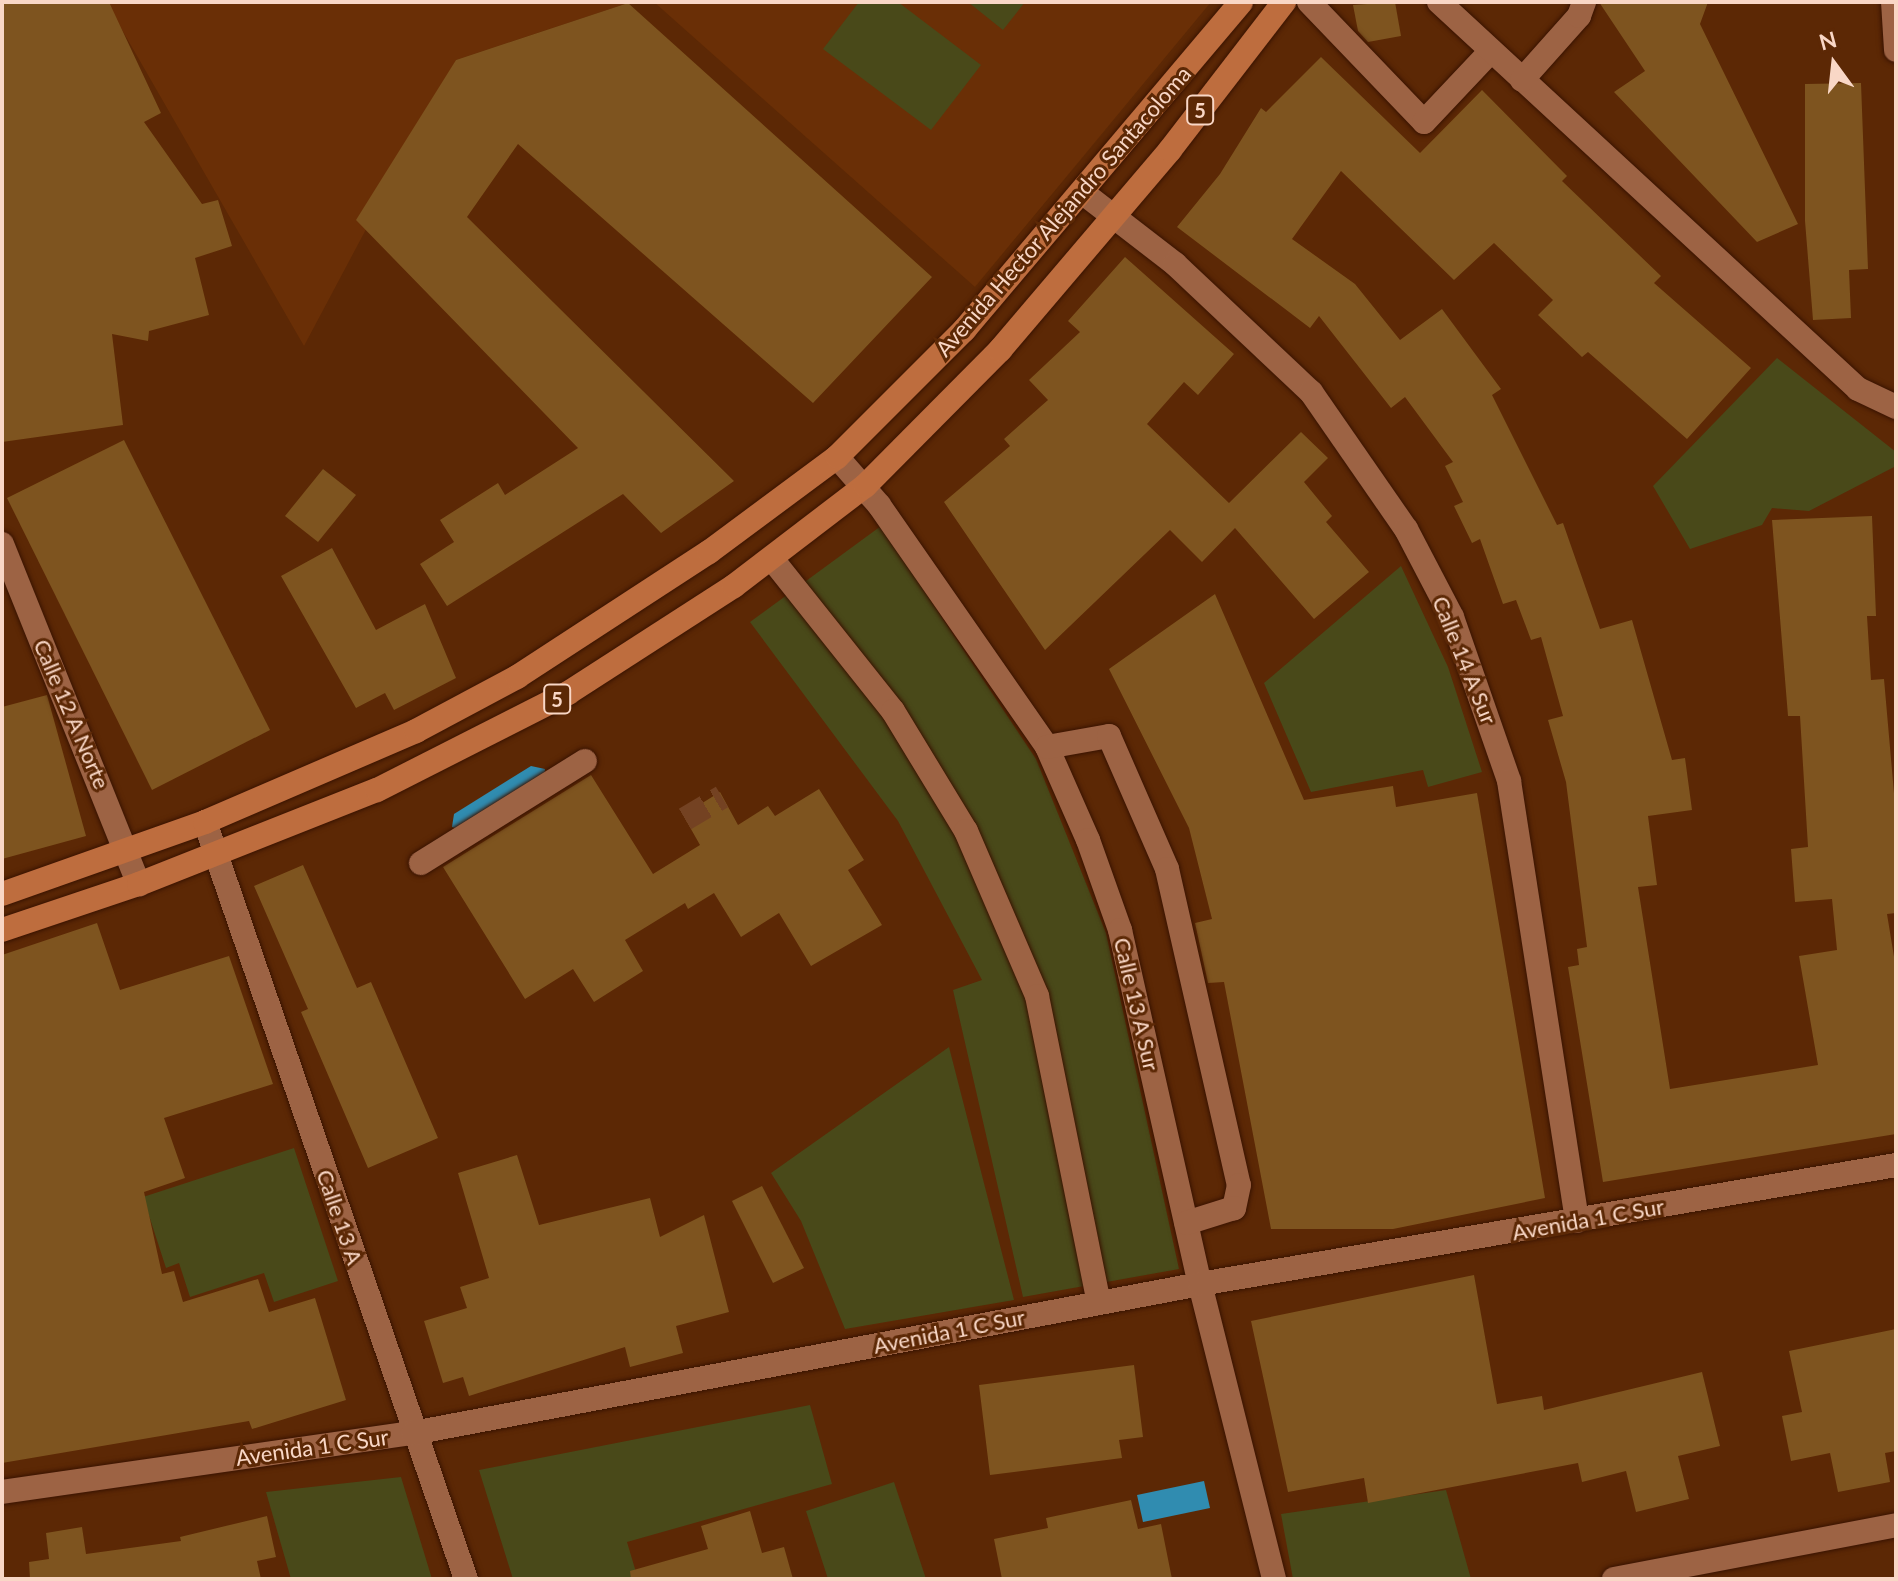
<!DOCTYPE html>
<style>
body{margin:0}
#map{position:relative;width:1898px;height:1581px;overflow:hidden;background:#5c2805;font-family:Lato,sans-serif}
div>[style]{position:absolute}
.built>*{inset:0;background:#6a2f06}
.green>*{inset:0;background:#494919}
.water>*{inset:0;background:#308cb0}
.building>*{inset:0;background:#7e541f}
.minor-tunnel>*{height:24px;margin-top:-12px;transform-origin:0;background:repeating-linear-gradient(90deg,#744222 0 24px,transparent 0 36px)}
.roads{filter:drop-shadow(0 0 2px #391300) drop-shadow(0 0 2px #391300)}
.minor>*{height:24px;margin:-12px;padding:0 12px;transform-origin:12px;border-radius:12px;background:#9d6344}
.major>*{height:24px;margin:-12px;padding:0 12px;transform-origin:12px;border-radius:12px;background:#be6d3e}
span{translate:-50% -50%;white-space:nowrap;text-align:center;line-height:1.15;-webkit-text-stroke:6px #5c2805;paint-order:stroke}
.shield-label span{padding:2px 6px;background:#5c2805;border:2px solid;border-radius:6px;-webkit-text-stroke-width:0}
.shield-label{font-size:20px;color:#f9d7c6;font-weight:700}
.street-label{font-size:22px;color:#f9d7c6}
.frame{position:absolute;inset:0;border:4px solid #f9d7c6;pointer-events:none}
.north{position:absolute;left:1794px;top:24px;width:80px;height:80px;-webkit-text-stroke:6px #5c2805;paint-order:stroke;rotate:345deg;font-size:22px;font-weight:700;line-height:32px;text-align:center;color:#f9d7c6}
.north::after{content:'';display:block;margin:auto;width:28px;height:36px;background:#f9d7c6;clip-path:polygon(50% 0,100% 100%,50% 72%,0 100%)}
</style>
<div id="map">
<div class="built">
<div style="clip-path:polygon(106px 2px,631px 2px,456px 60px,304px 346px)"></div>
<div style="clip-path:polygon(654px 2px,1211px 2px,975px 287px)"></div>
</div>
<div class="green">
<div style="clip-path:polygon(859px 2px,898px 2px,981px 65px,931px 130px,823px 49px)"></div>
<div style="clip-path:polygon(968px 2px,1025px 2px,1003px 30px)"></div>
<div style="clip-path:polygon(1777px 358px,1896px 452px,1896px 466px,1809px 511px,1772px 508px,1762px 525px,1690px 549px,1653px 486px)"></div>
<div style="clip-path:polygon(881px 526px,1036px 759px,1106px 933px,1179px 1269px,1023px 1297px,953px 990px,982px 980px,898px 821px,750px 622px)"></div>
<div style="clip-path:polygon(1401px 566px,1448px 667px,1482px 772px,1428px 787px,1423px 770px,1311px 792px,1264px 683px)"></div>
<div style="clip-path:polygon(949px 1047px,1014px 1300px,845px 1329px,801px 1221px,771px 1173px)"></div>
<div style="clip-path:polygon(294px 1148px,338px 1281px,274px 1302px,264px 1273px,190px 1297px,179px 1263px,166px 1268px,143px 1197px)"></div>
<div style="clip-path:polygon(810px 1405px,832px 1484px,627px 1542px,638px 1579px,513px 1579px,479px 1470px)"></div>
<div style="clip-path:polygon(401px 1477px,432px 1579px,291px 1579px,266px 1492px)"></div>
<div style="clip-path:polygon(894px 1482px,926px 1579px,828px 1579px,806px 1511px)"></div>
<div style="clip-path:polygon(1446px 1490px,1471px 1579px,1293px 1579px,1281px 1514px)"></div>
</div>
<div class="water">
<div style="clip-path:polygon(531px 766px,545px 769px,544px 781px,463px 831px,452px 827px,454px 814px)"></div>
<div style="clip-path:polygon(1204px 1481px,1210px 1508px,1143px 1522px,1137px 1495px)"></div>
</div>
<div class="building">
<div style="clip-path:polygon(2px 2px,109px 2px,161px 113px,144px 122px,202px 204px,218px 200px,232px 246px,195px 258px,209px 315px,149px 331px,148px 341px,112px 334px,123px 425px,2px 442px)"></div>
<div style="clip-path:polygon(1395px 2px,1401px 36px,1368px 42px,1358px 31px,1353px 5px)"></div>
<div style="clip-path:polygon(1599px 2px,1708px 2px,1700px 24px,1798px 224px,1757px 242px,1614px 92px,1645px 71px)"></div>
<div style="clip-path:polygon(628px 3px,932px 277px,813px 403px,518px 144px,467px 217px,734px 481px,661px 533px,623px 494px,447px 606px,420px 564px,454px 542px,440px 520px,498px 483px,505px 495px,578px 448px,356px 220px,456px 60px)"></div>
<div style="clip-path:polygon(1321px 57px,1420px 153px,1482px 90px,1567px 176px,1562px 181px,1661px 276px,1654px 283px,1751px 368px,1687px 439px,1588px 352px,1582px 357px,1538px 315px,1553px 300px,1494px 243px,1454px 280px,1341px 171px,1292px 239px,1355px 284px,1400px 340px,1442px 309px,1501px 389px,1492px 395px,1557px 525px,1563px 523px,1600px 629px,1632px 620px,1672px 760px,1685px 758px,1692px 810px,1648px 816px,1657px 885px,1638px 887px,1670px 1089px,1818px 1065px,1799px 956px,1837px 950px,1832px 899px,1795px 902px,1791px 849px,1808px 847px,1800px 716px,1788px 716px,1772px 520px,1872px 516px,1876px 616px,1867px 616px,1871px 680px,1884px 679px,1896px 816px,1896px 913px,1887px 914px,1896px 969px,1896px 1134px,1603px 1182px,1568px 967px,1579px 965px,1577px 949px,1587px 947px,1566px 782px,1548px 720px,1563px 716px,1541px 637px,1531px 640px,1516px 600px,1503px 604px,1480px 539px,1472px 543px,1454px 506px,1463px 502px,1445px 466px,1453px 462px,1405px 397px,1391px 408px,1319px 316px,1310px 328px,1177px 227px,1220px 174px,1261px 108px,1266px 112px)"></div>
<div style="clip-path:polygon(1861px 83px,1868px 269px,1849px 270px,1851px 318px,1813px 320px,1805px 221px,1805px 84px)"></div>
<div style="clip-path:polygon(1125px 257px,1234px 354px,1198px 395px,1184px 382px,1147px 424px,1229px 503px,1301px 432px,1328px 458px,1304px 482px,1332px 516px,1326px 522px,1369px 572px,1314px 619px,1235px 528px,1202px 562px,1170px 530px,1045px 650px,944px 502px,1010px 446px,1004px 439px,1048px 400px,1029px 380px,1080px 332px,1068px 321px)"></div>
<div style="clip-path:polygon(124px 440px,270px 730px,152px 790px,7px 498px)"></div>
<div style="clip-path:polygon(323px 469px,356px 495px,318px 542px,285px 516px)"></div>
<div style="clip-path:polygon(332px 548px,376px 630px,425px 604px,456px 678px,394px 710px,385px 693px,356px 708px,281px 576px)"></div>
<div style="clip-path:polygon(1215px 594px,1304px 800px,1393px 786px,1396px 807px,1477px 793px,1545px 1198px,1393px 1229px,1271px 1229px,1224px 982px,1208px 983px,1195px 923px,1212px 919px,1189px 828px,1109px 669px)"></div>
<div style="clip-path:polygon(47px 695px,86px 836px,2px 859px,2px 707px)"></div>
<div style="clip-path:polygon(591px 775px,653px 874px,700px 845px,683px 815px,720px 792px,738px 825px,768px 806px,775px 816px,819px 789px,864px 860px,848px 870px,882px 925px,811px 966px,779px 913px,741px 937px,714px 893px,688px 909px,685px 903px,625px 940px,643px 971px,594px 1002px,573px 969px,525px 999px,443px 867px)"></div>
<div style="clip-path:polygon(303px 865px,357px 988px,371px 982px,438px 1138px,368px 1168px,301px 1012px,308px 1009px,254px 886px)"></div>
<div style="clip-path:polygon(97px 923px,120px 990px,229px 956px,273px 1084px,164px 1118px,185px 1178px,144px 1192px,162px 1274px,174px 1271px,183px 1302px,258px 1279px,269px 1312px,315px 1298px,346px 1400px,252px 1429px,249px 1421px,2px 1463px,2px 955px)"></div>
<div style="clip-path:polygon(517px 1155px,539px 1225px,650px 1198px,660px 1237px,704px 1215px,729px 1312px,676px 1326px,683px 1353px,630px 1367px,625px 1347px,469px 1396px,463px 1377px,443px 1383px,424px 1321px,467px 1308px,460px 1287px,489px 1278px,458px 1173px)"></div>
<div style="clip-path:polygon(762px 1186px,804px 1268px,773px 1283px,732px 1201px)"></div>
<div style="clip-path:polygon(1474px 1275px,1497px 1404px,1542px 1396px,1544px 1410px,1702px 1372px,1720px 1446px,1678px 1456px,1689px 1499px,1636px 1512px,1626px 1471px,1582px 1482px,1578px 1463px,1368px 1503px,1364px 1478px,1288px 1492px,1251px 1321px)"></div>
<div style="clip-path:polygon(1896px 1329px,1896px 1451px,1885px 1453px,1890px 1482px,1838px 1492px,1830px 1453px,1791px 1461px,1782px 1416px,1802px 1412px,1789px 1351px)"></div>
<div style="clip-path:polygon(1134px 1365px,1143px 1437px,1119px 1440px,1122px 1458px,990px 1475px,979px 1385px)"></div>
<div style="clip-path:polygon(1131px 1500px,1138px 1529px,1161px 1524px,1172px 1579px,1002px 1579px,994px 1539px,1048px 1528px,1046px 1518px)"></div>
<div style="clip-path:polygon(750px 1511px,762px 1553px,784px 1547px,793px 1579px,631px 1579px,630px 1571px,708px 1549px,701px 1526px)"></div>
<div style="clip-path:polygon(267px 1516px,276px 1557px,257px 1561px,261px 1579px,30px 1579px,29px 1562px,49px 1559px,46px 1533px,82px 1527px,86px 1554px,181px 1541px,180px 1537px)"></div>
</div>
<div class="minor-tunnel">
<div style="left:685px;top:819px;width:43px;rotate:-30.7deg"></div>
</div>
<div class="roads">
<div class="minor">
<div style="left:1309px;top:2px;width:166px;rotate:46.2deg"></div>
<div style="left:1424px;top:122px;width:98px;rotate:-46.7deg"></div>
<div style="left:1439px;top:2px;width:570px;rotate:42.73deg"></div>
<div style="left:1858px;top:389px;width:42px;rotate:25.3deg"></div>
<div style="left:1893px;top:2px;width:48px;rotate:86.4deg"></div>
<div style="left:1522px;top:80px;width:86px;rotate:-48.3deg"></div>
<div style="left:1579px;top:16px;width:15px;rotate:-70deg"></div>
<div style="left:1082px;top:192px;width:118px;rotate:37.7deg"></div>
<div style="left:1175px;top:264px;width:187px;rotate:43.3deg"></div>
<div style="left:1311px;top:392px;width:167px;rotate:55.3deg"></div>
<div style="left:1406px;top:529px;width:99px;rotate:62.4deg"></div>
<div style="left:1452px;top:617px;width:174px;rotate:70.8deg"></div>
<div style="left:1509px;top:781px;width:445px;rotate:81.2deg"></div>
<div style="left:837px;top:457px;width:64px;rotate:48.8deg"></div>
<div style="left:879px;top:505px;width:295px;rotate:55.2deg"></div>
<div style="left:1047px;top:747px;width:102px;rotate:66.2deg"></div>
<div style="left:1088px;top:840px;width:96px;rotate:70.4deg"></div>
<div style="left:1120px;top:930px;width:363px;rotate:77.3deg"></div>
<div style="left:1200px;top:1284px;width:304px;rotate:75.9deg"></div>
<div style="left:2px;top:544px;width:367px;rotate:68.1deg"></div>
<div style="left:772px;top:559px;width:194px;rotate:51.5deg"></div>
<div style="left:893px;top:711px;width:140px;rotate:58.7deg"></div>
<div style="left:966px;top:831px;width:180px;rotate:66.7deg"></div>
<div style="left:1037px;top:996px;width:313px;rotate:78.6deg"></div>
<div style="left:1047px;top:747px;width:63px;rotate:-10.1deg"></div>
<div style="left:1109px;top:736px;width:145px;rotate:66.4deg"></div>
<div style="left:1167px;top:869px;width:324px;rotate:77.2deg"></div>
<div style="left:1239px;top:1185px;width:24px;rotate:102deg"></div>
<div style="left:1234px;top:1208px;width:50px;rotate:162.6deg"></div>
<div style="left:205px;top:822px;width:801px;rotate:70.98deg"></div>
<div style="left:421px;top:863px;width:193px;rotate:-31.9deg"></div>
<div style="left:2px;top:1492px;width:415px;rotate:-8.2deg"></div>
<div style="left:413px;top:1433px;width:801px;rotate:-10.72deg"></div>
<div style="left:1200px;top:1284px;width:706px;rotate:-9.7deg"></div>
<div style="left:1614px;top:1579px;width:287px;rotate:-10.8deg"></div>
</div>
<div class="major">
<div style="left:2px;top:894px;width:215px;rotate:-19.5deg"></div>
<div style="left:205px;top:822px;width:230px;rotate:-23.3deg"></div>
<div style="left:416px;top:731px;width:115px;rotate:-28.1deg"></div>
<div style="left:517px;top:677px;width:229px;rotate:-33.1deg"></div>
<div style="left:709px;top:552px;width:159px;rotate:-36.6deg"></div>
<div style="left:837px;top:457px;width:180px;rotate:-45deg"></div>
<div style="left:964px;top:330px;width:429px;rotate:-49.8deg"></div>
<div style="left:2px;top:930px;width:145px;rotate:-18.6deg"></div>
<div style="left:139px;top:884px;width:256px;rotate:-21.6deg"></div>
<div style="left:377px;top:790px;width:214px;rotate:-26.9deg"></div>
<div style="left:568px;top:693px;width:197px;rotate:-32.8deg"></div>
<div style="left:734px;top:586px;width:165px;rotate:-37.4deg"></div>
<div style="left:865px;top:486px;width:192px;rotate:-45.2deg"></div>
<div style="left:1000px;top:350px;width:262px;rotate:-49.6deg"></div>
<div style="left:1170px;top:150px;width:187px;rotate:-52.4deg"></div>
</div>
</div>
<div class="shield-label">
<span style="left:1200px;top:110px">5</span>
<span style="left:557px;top:699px">5</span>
</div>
<div class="street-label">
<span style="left:1063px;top:211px;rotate:-49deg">Avenida Hector Alejandro Santacoloma</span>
<span style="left:1465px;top:660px;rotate:68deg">Calle 14 A Sur</span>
<span style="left:72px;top:714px;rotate:67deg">Calle 12 A Norte</span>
<span style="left:1137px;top:1004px;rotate:77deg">Calle 13 A Sur</span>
<span style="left:340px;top:1217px;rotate:71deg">Calle 13 A</span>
<span style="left:1588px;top:1219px;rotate:-10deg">Avenida 1 C Sur</span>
<span style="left:949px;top:1331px;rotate:-11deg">Avenida 1 C Sur</span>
<span style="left:312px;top:1447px;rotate:-8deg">Avenida 1 C Sur</span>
</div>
<div class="frame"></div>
<div class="north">N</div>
</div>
